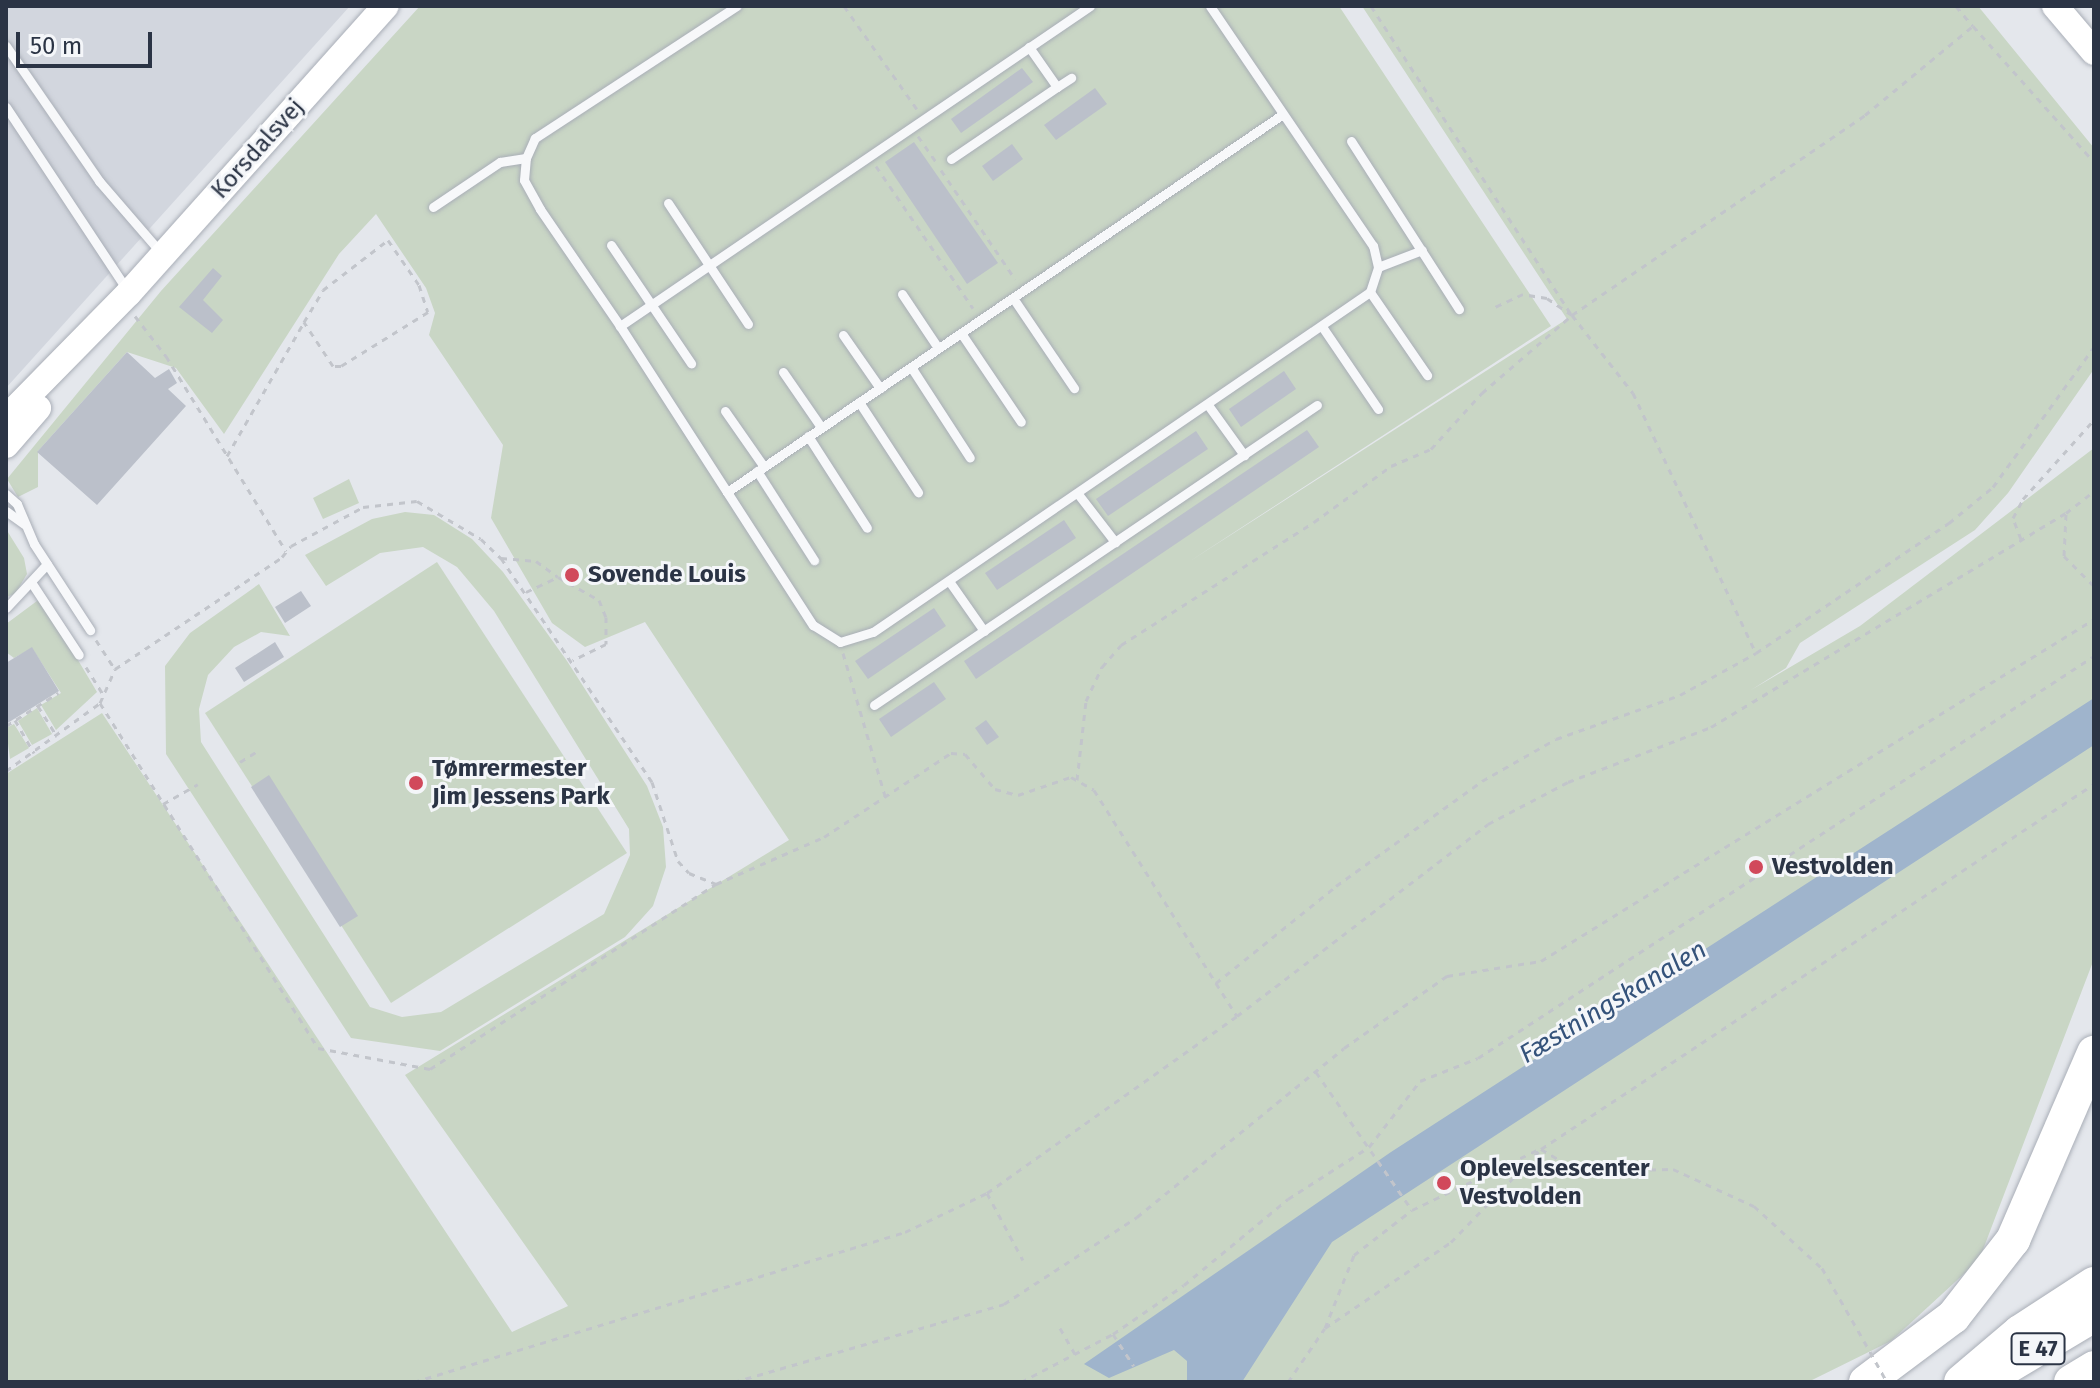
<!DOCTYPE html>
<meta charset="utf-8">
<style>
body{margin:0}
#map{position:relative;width:2100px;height:1388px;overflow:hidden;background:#e4e7ec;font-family:"Fira Sans",sans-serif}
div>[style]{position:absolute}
.built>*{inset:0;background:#d2d6de}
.green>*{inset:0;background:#c9d6c5}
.water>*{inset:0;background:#9fb4cc}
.building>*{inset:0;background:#bbc0ca}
.path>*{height:3px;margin-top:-1.5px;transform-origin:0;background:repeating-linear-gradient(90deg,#c2c5cb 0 6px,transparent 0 12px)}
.roads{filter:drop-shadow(0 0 2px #a9aeb7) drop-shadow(0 0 2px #a9aeb7)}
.lane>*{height:9px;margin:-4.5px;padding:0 4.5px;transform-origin:4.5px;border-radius:4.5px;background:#f7f8fa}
.secondary>*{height:26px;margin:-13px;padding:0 13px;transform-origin:13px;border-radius:13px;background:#fff}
.highway>*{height:34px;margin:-17px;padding:0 17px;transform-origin:17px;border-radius:17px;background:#fff}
.path-bridge>*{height:3px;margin-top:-1.5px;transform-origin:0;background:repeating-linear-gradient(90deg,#c2c5cb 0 6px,transparent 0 12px)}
.dots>*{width:22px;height:22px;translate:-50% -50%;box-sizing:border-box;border:4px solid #f4f6f9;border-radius:50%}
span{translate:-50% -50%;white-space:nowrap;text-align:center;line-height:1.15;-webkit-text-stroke:6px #f4f6f9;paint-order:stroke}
.shield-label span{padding:2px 6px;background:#f4f6f9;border:2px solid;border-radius:6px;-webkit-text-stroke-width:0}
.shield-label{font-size:22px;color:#2b3445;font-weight:700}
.street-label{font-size:24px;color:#2b3445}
.poi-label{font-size:24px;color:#2b3445;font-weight:700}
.left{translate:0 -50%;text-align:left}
.water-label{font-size:26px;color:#34527a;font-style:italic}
.frame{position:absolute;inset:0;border:8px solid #2b3445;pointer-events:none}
.scale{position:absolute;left:16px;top:32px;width:136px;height:36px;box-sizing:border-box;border:4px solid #2b3445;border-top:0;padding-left:10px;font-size:24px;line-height:28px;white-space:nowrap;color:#2b3445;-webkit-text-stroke:6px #f4f6f9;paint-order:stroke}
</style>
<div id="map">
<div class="built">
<div style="clip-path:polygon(6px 6px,350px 6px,6px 388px)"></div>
</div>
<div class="green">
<div style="clip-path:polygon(420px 6px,1339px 6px,1551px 326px,1187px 563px,1567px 319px,1362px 6px,1978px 6px,2094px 148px,2094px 369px,2008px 493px,1975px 530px,1800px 643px,1786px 668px,1751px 690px,1860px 626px,2094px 448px,2094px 959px,1979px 1260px,1891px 1341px,1808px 1382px,6px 1382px,6px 774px,102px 713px,512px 1332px,568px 1306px,405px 1075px,789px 840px,645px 622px,585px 647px,552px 623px,491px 518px,503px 445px,429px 335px,435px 313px,426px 288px,376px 214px,339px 254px,224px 434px,176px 368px,127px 352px,38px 451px,38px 487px,18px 497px,7px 479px,161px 291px)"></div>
<div style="clip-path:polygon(349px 479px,359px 503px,323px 519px,313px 498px)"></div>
<div style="clip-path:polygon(405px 512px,434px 515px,472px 539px,503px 572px,567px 661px,647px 786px,663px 827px,666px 867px,653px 906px,625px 937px,440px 1051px,351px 1038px,166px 754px,165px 666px,190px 633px,259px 584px,290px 636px,261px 632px,234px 647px,208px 675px,199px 709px,201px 742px,370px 1007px,402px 1017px,441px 1012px,604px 914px,630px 855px,629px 829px,494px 611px,457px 567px,423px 547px,380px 553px,326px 586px,305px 555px,372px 519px)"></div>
<div style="clip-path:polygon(6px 529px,24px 558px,27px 574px,15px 594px,6px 597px)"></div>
<div style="clip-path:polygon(437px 562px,627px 853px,391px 1003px,205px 713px)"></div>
<div style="clip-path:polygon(41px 598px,97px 692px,56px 730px,41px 705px,61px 693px,32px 648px,14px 658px,6px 652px,6px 624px)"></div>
<div style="clip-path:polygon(37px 708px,52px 734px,32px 745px,18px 721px)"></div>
<div style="clip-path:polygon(14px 724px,29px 748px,10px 759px,6px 728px)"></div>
</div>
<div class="water">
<div style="clip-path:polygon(2094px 698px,2094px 745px,1332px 1242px,1242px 1382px,1187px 1382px,1187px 1361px,1174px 1350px,1109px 1378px,1084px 1364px,1391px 1152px)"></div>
</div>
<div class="building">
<div style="clip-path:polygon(1022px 68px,1033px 82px,961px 133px,951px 119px)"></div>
<div style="clip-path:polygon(1095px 88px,1107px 104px,1056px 140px,1044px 125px)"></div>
<div style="clip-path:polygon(914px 142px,998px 263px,967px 284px,885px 162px)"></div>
<div style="clip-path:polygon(1012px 144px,1023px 159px,993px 181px,982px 166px)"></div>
<div style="clip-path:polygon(213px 268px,222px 276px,203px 300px,223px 320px,212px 333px,179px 307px)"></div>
<div style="clip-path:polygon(127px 352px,155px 378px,169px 369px,177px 383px,168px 389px,186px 406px,97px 505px,37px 452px)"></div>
<div style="clip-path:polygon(1284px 371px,1296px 389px,1241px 427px,1229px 409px)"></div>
<div style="clip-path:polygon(1307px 430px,1319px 447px,976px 679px,964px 661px)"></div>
<div style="clip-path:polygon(1196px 431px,1208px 449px,1108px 516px,1096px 499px)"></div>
<div style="clip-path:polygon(1064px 520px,1076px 538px,997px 590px,985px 573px)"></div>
<div style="clip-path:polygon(301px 591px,311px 606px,285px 623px,275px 607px)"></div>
<div style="clip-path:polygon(934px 608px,946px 626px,868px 679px,855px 661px)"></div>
<div style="clip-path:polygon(275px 642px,284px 657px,244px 682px,235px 668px)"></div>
<div style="clip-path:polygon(32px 647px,59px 691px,6px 724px,6px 663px)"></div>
<div style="clip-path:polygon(934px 682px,946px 699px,891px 737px,879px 719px)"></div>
<div style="clip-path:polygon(986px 720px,999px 737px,987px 745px,975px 728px)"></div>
<div style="clip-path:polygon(269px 775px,358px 916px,340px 927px,251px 787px)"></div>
</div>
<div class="path">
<div style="left:844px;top:6px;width:126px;rotate:54.7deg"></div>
<div style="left:1371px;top:6px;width:369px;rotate:57deg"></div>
<div style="left:1572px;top:315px;width:30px;rotate:-146deg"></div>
<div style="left:1547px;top:298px;width:24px;rotate:-171deg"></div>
<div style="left:1523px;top:294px;width:33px;rotate:155deg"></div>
<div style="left:1956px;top:6px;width:26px;rotate:50deg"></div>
<div style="left:918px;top:136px;width:33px;rotate:55deg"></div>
<div style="left:876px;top:166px;width:172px;rotate:55.7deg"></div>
<div style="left:941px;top:170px;width:132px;rotate:55.8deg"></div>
<div style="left:1572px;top:315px;width:99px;rotate:52deg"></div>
<div style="left:1633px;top:393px;width:288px;rotate:64.7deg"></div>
<div style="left:135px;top:316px;width:51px;rotate:52.2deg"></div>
<div style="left:166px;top:356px;width:229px;rotate:58.4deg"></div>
<div style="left:227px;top:456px;width:155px;rotate:-60.1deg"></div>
<div style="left:304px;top:322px;width:37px;rotate:-59deg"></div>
<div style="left:323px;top:290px;width:82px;rotate:-37.6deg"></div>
<div style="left:388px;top:240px;width:55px;rotate:55.4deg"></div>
<div style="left:419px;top:285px;width:28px;rotate:72deg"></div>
<div style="left:428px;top:312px;width:102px;rotate:148.2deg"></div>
<div style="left:341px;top:366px;width:8px;rotate:180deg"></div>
<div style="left:333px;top:366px;width:53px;rotate:-123.4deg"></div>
<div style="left:2066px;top:514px;width:42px;rotate:92.7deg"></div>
<div style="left:2064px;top:556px;width:42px;rotate:45deg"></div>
<div style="left:2021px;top:539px;width:22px;rotate:-111deg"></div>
<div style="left:2013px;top:518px;width:21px;rotate:-62deg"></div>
<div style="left:2023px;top:499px;width:106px;rotate:-48.1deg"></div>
<div style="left:501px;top:558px;width:35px;rotate:5deg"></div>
<div style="left:536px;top:561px;width:27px;rotate:36deg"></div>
<div style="left:526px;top:592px;width:35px;rotate:-25deg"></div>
<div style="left:558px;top:577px;width:47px;rotate:29.3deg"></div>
<div style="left:599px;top:600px;width:18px;rotate:68deg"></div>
<div style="left:606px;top:617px;width:27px;rotate:90deg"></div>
<div style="left:606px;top:644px;width:37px;rotate:154deg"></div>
<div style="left:96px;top:640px;width:35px;rotate:57deg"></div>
<div style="left:115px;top:669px;width:201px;rotate:-33.8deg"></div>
<div style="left:282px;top:557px;width:14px;rotate:-51deg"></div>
<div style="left:291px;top:546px;width:82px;rotate:-28.4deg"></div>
<div style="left:363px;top:507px;width:54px;rotate:-6.3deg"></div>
<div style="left:417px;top:501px;width:74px;rotate:30.7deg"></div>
<div style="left:481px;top:539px;width:28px;rotate:44deg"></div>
<div style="left:501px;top:558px;width:270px;rotate:56deg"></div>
<div style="left:652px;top:782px;width:83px;rotate:71.8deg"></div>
<div style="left:678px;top:861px;width:16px;rotate:47deg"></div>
<div style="left:689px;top:873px;width:29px;rotate:22deg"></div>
<div style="left:843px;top:653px;width:149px;rotate:73.6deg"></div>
<div style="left:86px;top:667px;width:32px;rotate:58deg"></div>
<div style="left:100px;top:703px;width:408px;rotate:57.7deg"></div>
<div style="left:318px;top:1048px;width:114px;rotate:10.6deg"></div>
<div style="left:430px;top:1069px;width:341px;rotate:-32.9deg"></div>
<div style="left:716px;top:884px;width:118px;rotate:-23.5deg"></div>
<div style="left:824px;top:837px;width:152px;rotate:-33.5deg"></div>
<div style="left:951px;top:753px;width:14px;rotate:4deg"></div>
<div style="left:965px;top:754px;width:46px;rotate:49.4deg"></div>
<div style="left:995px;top:789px;width:24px;rotate:15deg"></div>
<div style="left:1018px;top:795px;width:56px;rotate:-18.8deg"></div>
<div style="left:1071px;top:777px;width:26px;rotate:29deg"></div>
<div style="left:1094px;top:790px;width:267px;rotate:57.7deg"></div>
<div style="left:38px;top:706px;width:36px;rotate:58deg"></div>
<div style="left:15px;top:720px;width:38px;rotate:60deg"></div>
<div style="left:6px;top:726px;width:62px;rotate:-32.4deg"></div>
<div style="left:240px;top:762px;width:22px;rotate:-32deg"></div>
<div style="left:6px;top:771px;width:116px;rotate:-35.9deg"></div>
<div style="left:100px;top:703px;width:37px;rotate:-66deg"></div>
<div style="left:1077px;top:780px;width:80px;rotate:-83.5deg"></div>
<div style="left:1086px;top:701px;width:38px;rotate:-65deg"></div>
<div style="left:1102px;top:667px;width:29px;rotate:-49deg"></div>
<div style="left:1121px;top:645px;width:229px;rotate:-32.5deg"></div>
<div style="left:1314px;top:522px;width:95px;rotate:-36deg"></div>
<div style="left:1391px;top:466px;width:43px;rotate:-23deg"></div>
<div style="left:1431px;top:449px;width:76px;rotate:-47.7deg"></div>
<div style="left:1482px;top:393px;width:119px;rotate:-40.9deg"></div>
<div style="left:1572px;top:315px;width:355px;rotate:-34.3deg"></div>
<div style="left:1865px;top:115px;width:140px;rotate:-39.5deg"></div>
<div style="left:1973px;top:26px;width:182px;rotate:48.3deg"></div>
<div style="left:163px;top:804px;width:40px;rotate:-29.7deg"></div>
<div style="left:1216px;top:983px;width:154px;rotate:-38.9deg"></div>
<div style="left:1336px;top:886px;width:180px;rotate:-35.7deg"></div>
<div style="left:1482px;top:781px;width:85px;rotate:-29.6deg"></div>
<div style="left:1556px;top:739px;width:132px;rotate:-19.5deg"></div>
<div style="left:1680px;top:695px;width:87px;rotate:-28.9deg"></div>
<div style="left:1756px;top:653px;width:233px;rotate:-34deg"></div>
<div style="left:1949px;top:523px;width:57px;rotate:-39.3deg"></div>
<div style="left:1993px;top:487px;width:173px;rotate:-54.2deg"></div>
<div style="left:1316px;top:1072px;width:168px;rotate:55.2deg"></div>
<div style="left:1541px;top:1149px;width:43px;rotate:30.7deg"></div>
<div style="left:1578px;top:1171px;width:95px;rotate:-1.2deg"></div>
<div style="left:1673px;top:1169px;width:89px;rotate:24.6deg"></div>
<div style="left:1754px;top:1206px;width:92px;rotate:42.4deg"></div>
<div style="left:1822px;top:1268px;width:84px;rotate:60.1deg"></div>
<div style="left:987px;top:1193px;width:76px;rotate:61.8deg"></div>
<div style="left:1060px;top:1328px;width:32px;rotate:60deg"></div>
<div style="left:1325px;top:1328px;width:153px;rotate:-34.3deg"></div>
<div style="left:1451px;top:1242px;width:129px;rotate:-45.9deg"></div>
<div style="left:1541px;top:1149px;width:663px;rotate:-33.43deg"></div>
<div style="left:1113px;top:1334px;width:38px;rotate:57deg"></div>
<div style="left:414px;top:1382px;width:513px;rotate:-16.99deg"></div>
<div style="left:905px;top:1232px;width:91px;rotate:-25.4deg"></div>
<div style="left:987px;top:1193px;width:306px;rotate:-35.3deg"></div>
<div style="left:1237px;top:1016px;width:316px;rotate:-37.4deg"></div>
<div style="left:1488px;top:824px;width:90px;rotate:-27.7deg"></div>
<div style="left:1568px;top:782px;width:153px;rotate:-21deg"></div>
<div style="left:1711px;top:727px;width:415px;rotate:-31.1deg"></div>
<div style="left:2066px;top:513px;width:36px;rotate:-38deg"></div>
<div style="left:734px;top:1382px;width:281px;rotate:-16.1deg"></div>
<div style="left:1004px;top:1304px;width:159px;rotate:-33.2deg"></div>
<div style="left:1137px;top:1217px;width:267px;rotate:-39.2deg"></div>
<div style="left:1344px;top:1048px;width:126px;rotate:-35deg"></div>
<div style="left:1447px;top:976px;width:95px;rotate:-9.1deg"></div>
<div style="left:1541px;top:961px;width:650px;rotate:-31.73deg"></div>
<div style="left:1021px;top:1382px;width:104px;rotate:-27.6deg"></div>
<div style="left:1113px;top:1334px;width:86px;rotate:-34.6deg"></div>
<div style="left:1184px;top:1285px;width:135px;rotate:-39.6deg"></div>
<div style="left:1288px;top:1199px;width:96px;rotate:-32.7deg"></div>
<div style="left:1369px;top:1147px;width:83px;rotate:-52.3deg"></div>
<div style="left:1420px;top:1081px;width:62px;rotate:-21.6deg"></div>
<div style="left:1478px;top:1058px;width:736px;rotate:-33.13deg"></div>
<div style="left:1288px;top:1382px;width:65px;rotate:-55.6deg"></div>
<div style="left:1325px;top:1328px;width:79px;rotate:-68.3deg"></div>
<div style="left:1354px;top:1255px;width:73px;rotate:-37.8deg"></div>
<div style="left:1412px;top:1210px;width:139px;rotate:-25.6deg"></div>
</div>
<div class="roads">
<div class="lane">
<div style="left:1090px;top:6px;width:569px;rotate:145.75deg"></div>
<div style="left:620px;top:326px;width:356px;rotate:57.2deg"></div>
<div style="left:813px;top:625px;width:32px;rotate:32deg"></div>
<div style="left:840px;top:642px;width:34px;rotate:-17deg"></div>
<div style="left:873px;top:632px;width:602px;rotate:-34.38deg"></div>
<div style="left:1370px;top:292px;width:26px;rotate:-72deg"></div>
<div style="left:1378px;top:267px;width:22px;rotate:-103deg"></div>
<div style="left:1373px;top:246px;width:290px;rotate:-124.2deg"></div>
<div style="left:6px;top:46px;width:164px;rotate:55.4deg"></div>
<div style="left:99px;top:181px;width:96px;rotate:49.2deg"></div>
<div style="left:1057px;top:87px;width:17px;rotate:-33deg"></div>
<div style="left:6px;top:107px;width:221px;rotate:56.5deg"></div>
<div style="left:1351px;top:141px;width:200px;rotate:57.3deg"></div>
<div style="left:951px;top:159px;width:128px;rotate:-34.2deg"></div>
<div style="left:1057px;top:87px;width:49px;rotate:-125deg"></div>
<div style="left:668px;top:203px;width:145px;rotate:56.5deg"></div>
<div style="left:433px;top:207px;width:81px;rotate:-33.9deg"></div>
<div style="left:500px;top:162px;width:26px;rotate:-9deg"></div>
<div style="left:611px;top:245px;width:143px;rotate:55.9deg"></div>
<div style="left:1378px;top:267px;width:47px;rotate:-21.1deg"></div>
<div style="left:1370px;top:292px;width:101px;rotate:55.5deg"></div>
<div style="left:902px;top:294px;width:65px;rotate:56.3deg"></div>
<div style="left:1013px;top:298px;width:109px;rotate:55.9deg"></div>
<div style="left:620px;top:326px;width:142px;rotate:-124.4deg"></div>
<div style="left:540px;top:209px;width:33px;rotate:-119deg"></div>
<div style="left:524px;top:180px;width:22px;rotate:-85deg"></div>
<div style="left:526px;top:158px;width:22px;rotate:-66deg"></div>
<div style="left:535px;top:138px;width:241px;rotate:-33.2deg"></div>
<div style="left:1323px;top:328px;width:98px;rotate:55.8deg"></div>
<div style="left:961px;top:333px;width:107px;rotate:56deg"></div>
<div style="left:843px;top:335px;width:65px;rotate:55.1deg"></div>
<div style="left:911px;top:367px;width:108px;rotate:57deg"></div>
<div style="left:783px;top:372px;width:67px;rotate:55.4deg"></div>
<div style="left:859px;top:402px;width:108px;rotate:56.8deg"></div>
<div style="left:1208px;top:405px;width:62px;rotate:54.2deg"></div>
<div style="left:725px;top:411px;width:68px;rotate:55.1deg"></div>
<div style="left:808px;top:436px;width:109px;rotate:57.3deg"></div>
<div style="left:757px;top:471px;width:106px;rotate:57.4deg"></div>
<div style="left:727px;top:492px;width:672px;rotate:-34.21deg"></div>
<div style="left:6px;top:494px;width:15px;rotate:42deg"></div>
<div style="left:17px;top:504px;width:43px;rotate:67deg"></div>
<div style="left:34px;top:544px;width:103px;rotate:56.9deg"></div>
<div style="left:1078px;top:494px;width:61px;rotate:52.4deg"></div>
<div style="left:6px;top:511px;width:22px;rotate:36deg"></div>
<div style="left:949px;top:581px;width:61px;rotate:55deg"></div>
<div style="left:31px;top:582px;width:87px;rotate:56.7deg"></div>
<div style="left:6px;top:608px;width:60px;rotate:-47deg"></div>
<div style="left:874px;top:705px;width:535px;rotate:-34.11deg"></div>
</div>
<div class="secondary">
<div style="left:2055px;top:6px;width:60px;rotate:49.7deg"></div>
<div style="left:6px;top:418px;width:175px;rotate:-45.5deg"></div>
<div style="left:129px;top:293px;width:385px;rotate:-48.2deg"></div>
<div style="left:6px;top:445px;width:49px;rotate:-49.1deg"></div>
</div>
<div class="highway">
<div style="left:1992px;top:1376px;width:119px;rotate:-30.9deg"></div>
<div style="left:1866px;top:1382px;width:109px;rotate:-36.8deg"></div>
<div style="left:1953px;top:1317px;width:98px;rotate:-52.1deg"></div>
<div style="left:2013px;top:1240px;width:204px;rotate:-66.6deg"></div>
<div style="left:1961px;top:1382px;width:77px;rotate:-40.3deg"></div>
<div style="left:2020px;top:1332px;width:88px;rotate:-33deg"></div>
<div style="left:2071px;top:1382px;width:27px;rotate:-31deg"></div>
</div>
</div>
<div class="path-bridge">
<div style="left:1864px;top:1341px;width:47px;rotate:60.7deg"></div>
</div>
<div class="dots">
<div style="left:572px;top:575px;background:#d1495b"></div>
<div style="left:416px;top:783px;background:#d1495b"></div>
<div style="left:1756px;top:867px;background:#d1495b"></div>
<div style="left:1444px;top:1183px;background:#d1495b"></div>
</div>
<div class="shield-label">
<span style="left:2038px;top:1349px">E 47</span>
</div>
<div class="street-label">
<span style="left:258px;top:149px;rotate:-48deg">Korsdalsvej</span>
</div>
<div class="poi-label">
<span class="left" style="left:588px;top:575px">Sovende Louis</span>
<span class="left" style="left:432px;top:783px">Tømrermester<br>Jim Jessens Park</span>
<span class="left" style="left:1772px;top:867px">Vestvolden</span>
<span class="left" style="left:1460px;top:1183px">Oplevelsescenter<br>Vestvolden</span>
</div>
<div class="water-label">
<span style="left:1613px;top:1002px;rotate:-31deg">Fæstningskanalen</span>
</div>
<div class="frame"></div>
<div class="scale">50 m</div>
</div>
